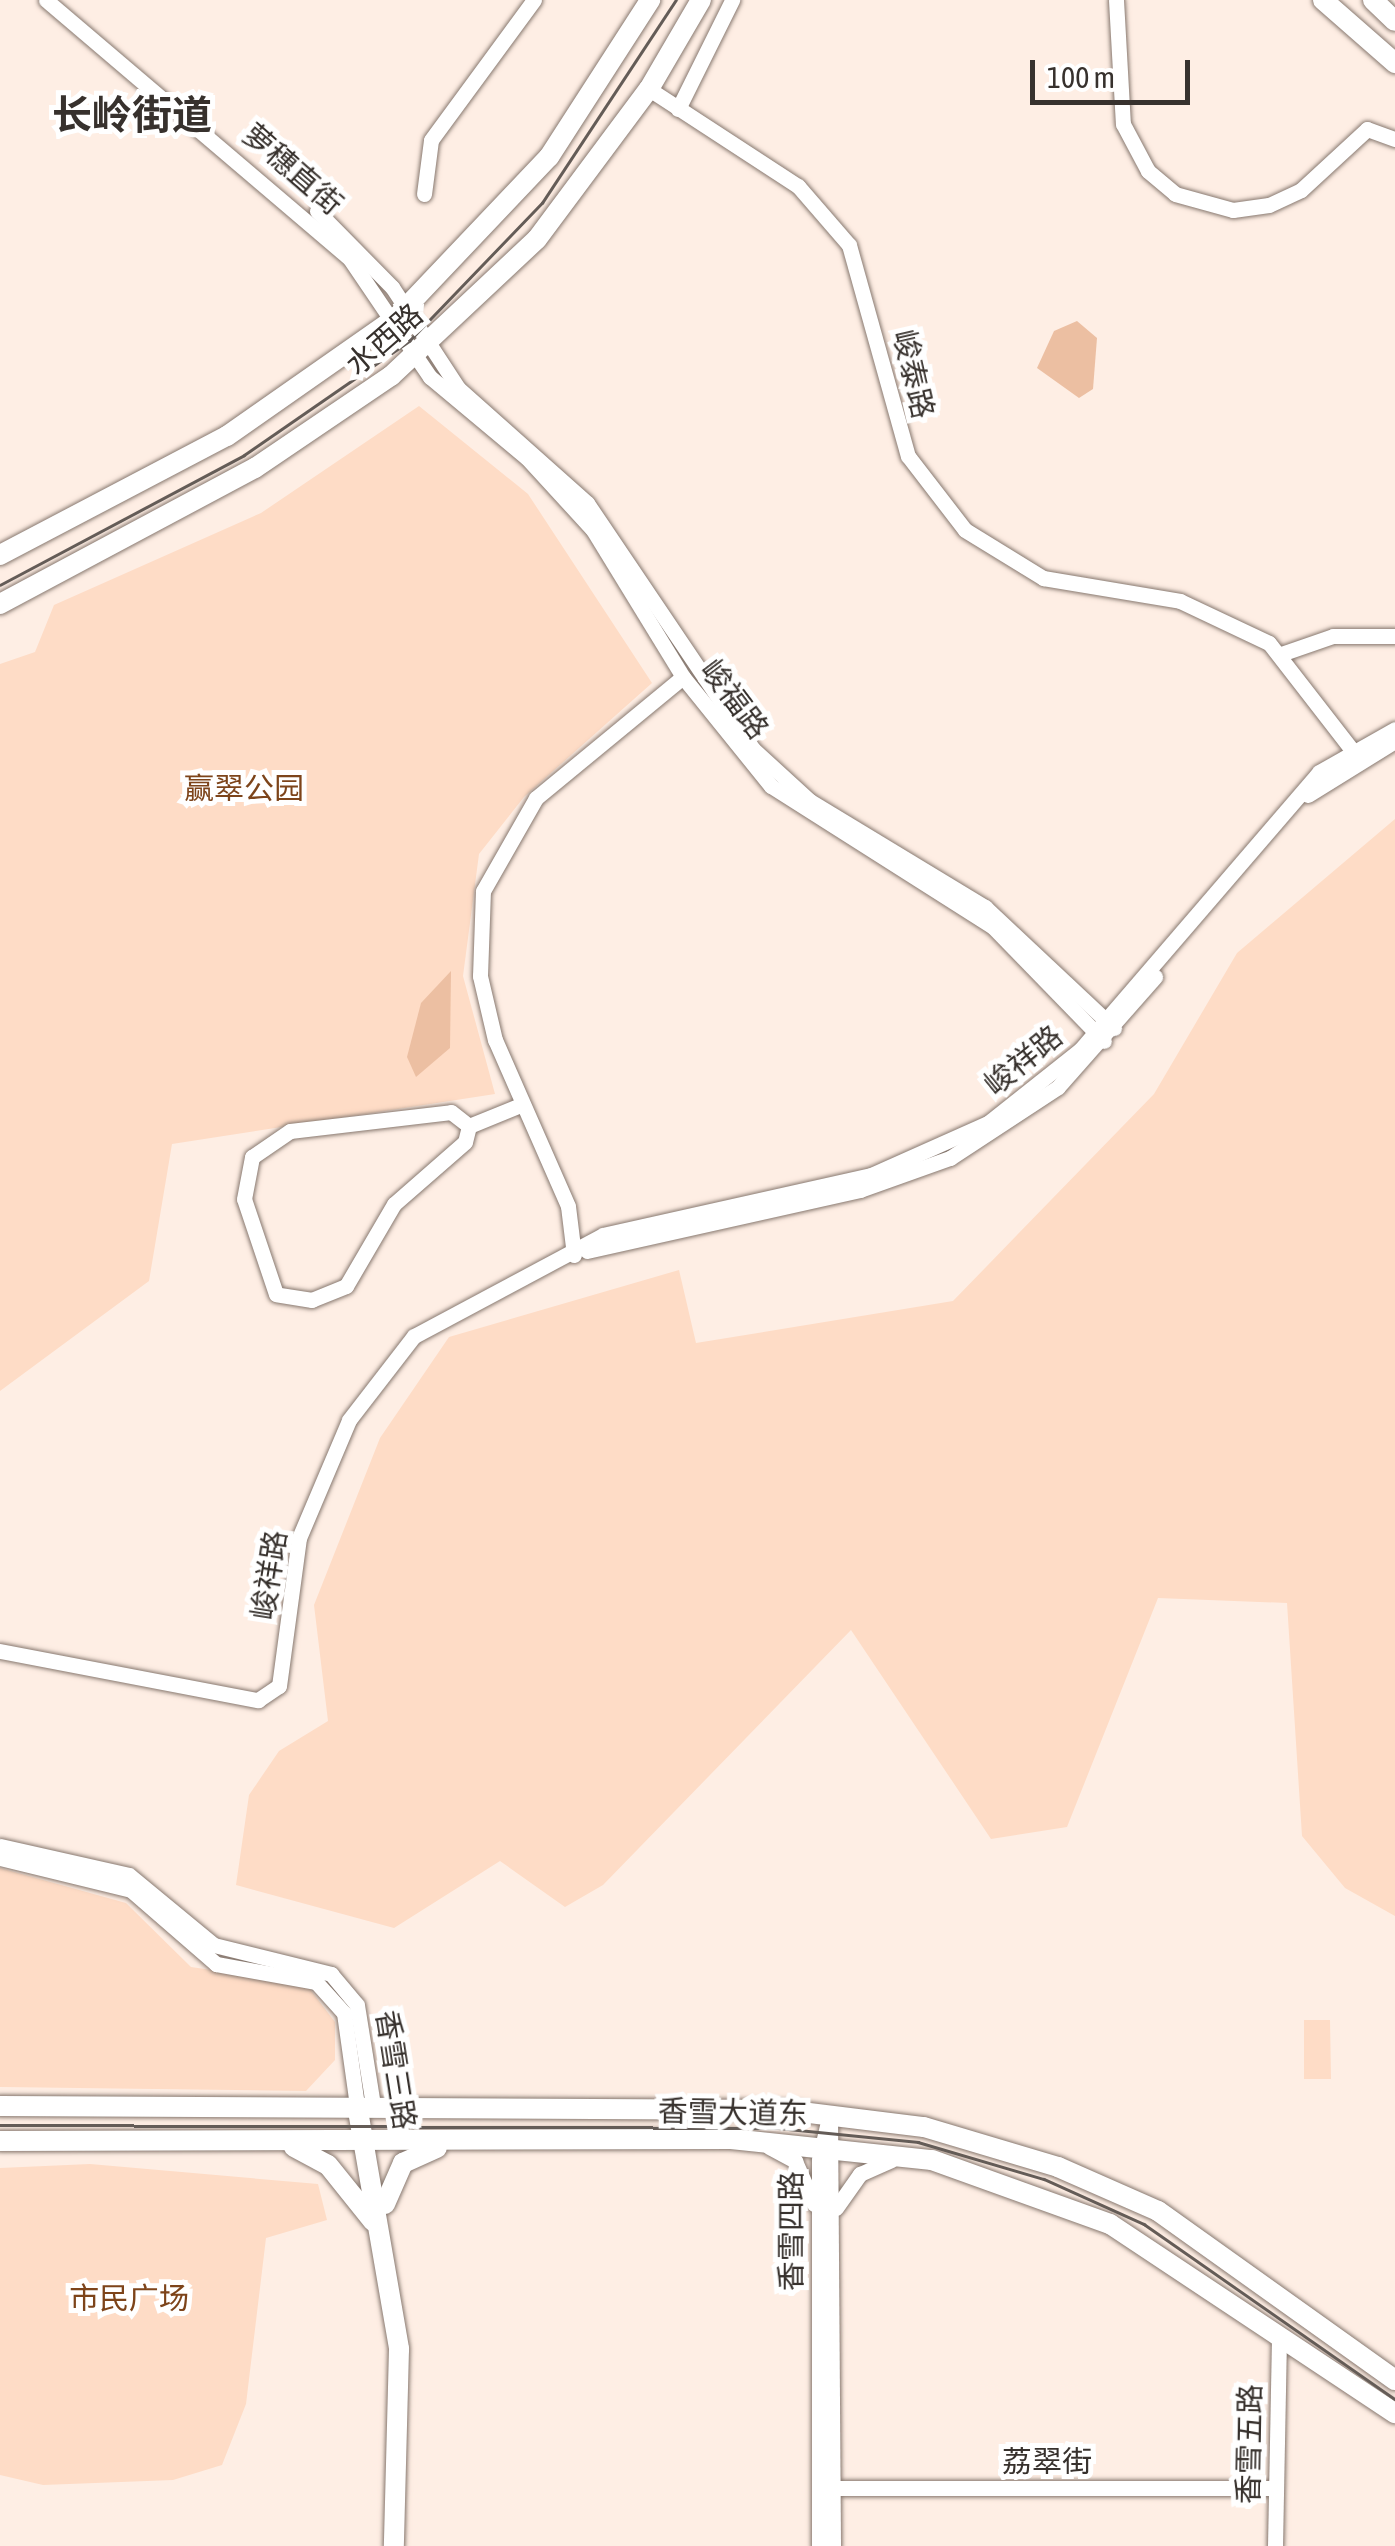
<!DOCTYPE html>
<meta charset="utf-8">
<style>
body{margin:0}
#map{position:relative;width:1395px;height:2546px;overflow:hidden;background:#feeee4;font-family:"Asap Condensed","Noto Sans SC",sans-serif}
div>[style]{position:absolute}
.green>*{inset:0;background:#fedcc6}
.water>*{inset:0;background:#ecbfa2}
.roads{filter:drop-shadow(0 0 2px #87786f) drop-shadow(0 0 2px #87786f)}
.minor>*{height:15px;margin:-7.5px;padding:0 7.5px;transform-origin:7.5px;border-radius:7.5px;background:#fff}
.major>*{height:20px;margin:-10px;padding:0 10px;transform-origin:10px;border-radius:10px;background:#fff}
.tram>*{height:2.5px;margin:-1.25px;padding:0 1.25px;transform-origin:1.25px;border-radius:1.25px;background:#645c57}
span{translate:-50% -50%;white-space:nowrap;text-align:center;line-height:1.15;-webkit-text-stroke:10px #fff;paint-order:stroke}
.street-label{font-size:30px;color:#37312d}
.park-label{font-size:30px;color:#7d441a}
.district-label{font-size:40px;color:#37312d;font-weight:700}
.scale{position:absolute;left:1030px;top:60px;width:160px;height:45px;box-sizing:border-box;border:5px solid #37312d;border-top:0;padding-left:12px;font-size:30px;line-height:35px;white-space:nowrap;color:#37312d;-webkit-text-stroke:8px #fff;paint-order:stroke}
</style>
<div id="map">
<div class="green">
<div style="clip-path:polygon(419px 406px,528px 494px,652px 683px,524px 797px,479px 854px,463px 976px,495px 1094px,172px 1144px,149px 1281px,0 1391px,0 664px,35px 652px,54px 605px,261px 513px)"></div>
<div style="clip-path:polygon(1395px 819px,1395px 1916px,1345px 1888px,1302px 1836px,1287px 1603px,1158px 1598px,1067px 1827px,991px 1839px,851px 1630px,603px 1885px,565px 1907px,500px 1861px,394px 1928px,236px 1885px,249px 1795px,279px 1751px,328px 1721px,314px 1605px,380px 1438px,449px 1337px,679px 1270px,696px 1343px,953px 1301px,1154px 1094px,1237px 953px)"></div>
<div style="clip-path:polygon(0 1868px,126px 1903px,191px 1967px,306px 1984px,335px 2022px,335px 2060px,306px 2091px,0 2087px)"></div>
<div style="clip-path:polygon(1304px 2020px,1330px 2020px,1331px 2079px,1304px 2079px)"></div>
<div style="clip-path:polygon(90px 2164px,318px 2184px,327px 2220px,266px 2238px,246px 2404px,222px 2465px,173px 2480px,43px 2485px,0 2475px,0 2168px)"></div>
</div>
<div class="water">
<div style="clip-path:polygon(1077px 321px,1097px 338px,1093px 389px,1079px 398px,1037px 368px,1054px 331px)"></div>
<div style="clip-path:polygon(451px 971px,450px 1048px,416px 1077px,407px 1057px,421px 1003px)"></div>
</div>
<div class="roads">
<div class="minor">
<div style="left:46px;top:0;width:399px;rotate:40.4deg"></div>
<div style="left:350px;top:259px;width:143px;rotate:55.9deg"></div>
<div style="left:430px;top:377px;width:126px;rotate:39.9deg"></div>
<div style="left:527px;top:458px;width:98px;rotate:47.5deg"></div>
<div style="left:593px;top:530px;width:172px;rotate:58.5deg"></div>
<div style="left:683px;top:677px;width:140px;rotate:51.1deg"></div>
<div style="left:771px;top:786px;width:263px;rotate:32.4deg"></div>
<div style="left:993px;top:927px;width:159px;rotate:45.8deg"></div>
<div style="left:1116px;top:0;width:124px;rotate:86.8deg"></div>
<div style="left:1123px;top:124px;width:53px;rotate:62deg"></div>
<div style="left:1148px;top:171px;width:35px;rotate:40deg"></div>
<div style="left:1175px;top:194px;width:60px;rotate:15.4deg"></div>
<div style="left:1233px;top:210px;width:36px;rotate:-8deg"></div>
<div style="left:1269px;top:205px;width:35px;rotate:-25deg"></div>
<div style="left:1301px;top:190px;width:90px;rotate:-42.7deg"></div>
<div style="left:1367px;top:129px;width:30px;rotate:20deg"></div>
<div style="left:649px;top:89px;width:178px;rotate:33.1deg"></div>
<div style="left:798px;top:186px;width:78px;rotate:49.2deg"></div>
<div style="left:849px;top:245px;width:219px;rotate:74.4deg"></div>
<div style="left:908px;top:456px;width:93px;rotate:52.4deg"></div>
<div style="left:965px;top:530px;width:92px;rotate:31.6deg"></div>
<div style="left:1043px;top:578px;width:139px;rotate:9.5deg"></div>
<div style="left:1180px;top:601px;width:98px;rotate:25.3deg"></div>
<div style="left:1269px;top:643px;width:147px;rotate:52.2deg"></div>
<div style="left:678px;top:109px;width:122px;rotate:-63.6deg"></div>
<div style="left:424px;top:194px;width:54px;rotate:-82.6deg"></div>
<div style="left:431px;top:140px;width:174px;rotate:-53.7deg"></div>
<div style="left:317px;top:211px;width:107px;rotate:45.4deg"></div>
<div style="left:392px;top:287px;width:121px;rotate:56.8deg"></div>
<div style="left:458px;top:388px;width:173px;rotate:41.7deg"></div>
<div style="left:587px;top:503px;width:297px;rotate:56deg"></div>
<div style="left:753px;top:749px;width:77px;rotate:42.4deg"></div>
<div style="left:810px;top:801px;width:205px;rotate:31.2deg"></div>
<div style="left:985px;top:907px;width:177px;rotate:43.2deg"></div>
<div style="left:1281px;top:654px;width:55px;rotate:-19.1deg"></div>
<div style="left:1333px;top:636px;width:62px"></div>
<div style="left:1308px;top:795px;width:102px;rotate:-31.8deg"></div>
<div style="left:451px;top:1112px;width:23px;rotate:38deg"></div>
<div style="left:469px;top:1126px;width:16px;rotate:104deg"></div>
<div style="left:465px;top:1142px;width:94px;rotate:138.9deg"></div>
<div style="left:394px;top:1204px;width:95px;rotate:120.3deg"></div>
<div style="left:346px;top:1286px;width:37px;rotate:158deg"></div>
<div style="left:312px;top:1300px;width:36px;rotate:-171deg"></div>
<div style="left:276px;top:1294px;width:100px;rotate:-108.6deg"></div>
<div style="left:244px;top:1199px;width:43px;rotate:-79.2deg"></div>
<div style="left:252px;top:1157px;width:46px;rotate:-34.4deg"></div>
<div style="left:290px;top:1131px;width:162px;rotate:-6.7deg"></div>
<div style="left:469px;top:1126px;width:58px;rotate:-22.2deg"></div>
<div style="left:587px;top:1251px;width:280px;rotate:-12.6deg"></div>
<div style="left:860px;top:1190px;width:96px;rotate:-19.6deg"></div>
<div style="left:950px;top:1158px;width:129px;rotate:-33.3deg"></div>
<div style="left:1058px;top:1087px;width:147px;rotate:-48.6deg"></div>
<div style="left:574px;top:1255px;width:49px;rotate:-97deg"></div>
<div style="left:568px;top:1206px;width:181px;rotate:-113.7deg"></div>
<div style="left:495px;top:1040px;width:66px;rotate:-103.2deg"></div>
<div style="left:480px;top:976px;width:85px;rotate:-88deg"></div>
<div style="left:483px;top:891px;width:107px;rotate:-60.3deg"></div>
<div style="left:536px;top:798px;width:190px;rotate:-39.5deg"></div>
<div style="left:0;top:1651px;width:263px;rotate:10.8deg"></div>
<div style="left:258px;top:1700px;width:25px;rotate:-34deg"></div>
<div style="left:279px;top:1686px;width:149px;rotate:-82.3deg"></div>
<div style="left:299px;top:1538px;width:128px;rotate:-67deg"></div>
<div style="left:349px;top:1420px;width:106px;rotate:-52.3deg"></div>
<div style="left:414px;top:1336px;width:214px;rotate:-28.1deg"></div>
<div style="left:603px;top:1235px;width:275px;rotate:-12.6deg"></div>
<div style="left:871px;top:1175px;width:128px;rotate:-24deg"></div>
<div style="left:988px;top:1123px;width:119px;rotate:-38.5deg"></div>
<div style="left:1081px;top:1049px;width:365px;rotate:-49.3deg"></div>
<div style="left:1319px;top:772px;width:87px;rotate:-29.5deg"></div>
<div style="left:0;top:1846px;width:132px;rotate:12.7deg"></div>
<div style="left:129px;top:1875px;width:110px;rotate:39.5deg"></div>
<div style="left:214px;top:1945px;width:121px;rotate:13.9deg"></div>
<div style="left:331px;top:1974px;width:40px;rotate:50deg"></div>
<div style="left:357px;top:2005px;width:101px;rotate:80.9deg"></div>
<div style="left:0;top:1858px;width:135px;rotate:13.7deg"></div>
<div style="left:131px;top:1890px;width:113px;rotate:41deg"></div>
<div style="left:216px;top:1964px;width:102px;rotate:10.2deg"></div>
<div style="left:316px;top:1982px;width:42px;rotate:47.9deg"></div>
<div style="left:344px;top:2013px;width:93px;rotate:82deg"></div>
<div style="left:830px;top:2113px;width:433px;rotate:89.6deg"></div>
<div style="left:769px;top:2147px;width:30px;rotate:28deg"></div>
<div style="left:795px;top:2161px;width:47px;rotate:66.2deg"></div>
<div style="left:836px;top:2208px;width:42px;rotate:-54.8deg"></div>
<div style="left:860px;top:2174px;width:34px;rotate:-24deg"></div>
<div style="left:819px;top:2488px;width:456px"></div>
<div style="left:819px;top:2546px;width:386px;rotate:-90deg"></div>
<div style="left:819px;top:2160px;width:48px;rotate:-76.8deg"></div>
<div style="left:1275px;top:2546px;width:203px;rotate:-88.9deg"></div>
</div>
<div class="major">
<div style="left:1323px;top:0;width:96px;rotate:41.2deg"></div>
<div style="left:1373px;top:0;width:30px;rotate:44deg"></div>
<div style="left:0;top:555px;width:256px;rotate:-27.7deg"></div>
<div style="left:227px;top:436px;width:208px;rotate:-35deg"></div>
<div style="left:397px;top:317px;width:221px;rotate:-46.5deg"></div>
<div style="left:549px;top:157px;width:187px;rotate:-57.2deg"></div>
<div style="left:0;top:604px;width:289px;rotate:-28.1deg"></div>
<div style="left:255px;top:468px;width:164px;rotate:-34.1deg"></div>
<div style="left:391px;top:376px;width:200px;rotate:-43.2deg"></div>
<div style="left:537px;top:239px;width:187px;rotate:-53.3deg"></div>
<div style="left:649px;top:89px;width:103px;rotate:-59.7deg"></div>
<div style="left:357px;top:2105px;width:248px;rotate:80.2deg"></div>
<div style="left:399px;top:2349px;width:197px;rotate:91.5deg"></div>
<div style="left:0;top:2106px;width:785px;rotate:0.29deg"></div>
<div style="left:785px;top:2110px;width:140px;rotate:7deg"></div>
<div style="left:924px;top:2127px;width:140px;rotate:16.6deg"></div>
<div style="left:1058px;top:2167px;width:109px;rotate:23.7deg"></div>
<div style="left:1158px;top:2211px;width:291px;rotate:35.5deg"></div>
<div style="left:0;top:2141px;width:731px;rotate:-0.16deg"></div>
<div style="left:731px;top:2139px;width:202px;rotate:6deg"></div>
<div style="left:932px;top:2160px;width:189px;rotate:19.8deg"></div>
<div style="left:1110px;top:2224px;width:342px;rotate:33.6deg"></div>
<div style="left:294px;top:2147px;width:38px;rotate:28deg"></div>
<div style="left:328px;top:2165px;width:72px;rotate:51.2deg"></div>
<div style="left:385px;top:2204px;width:45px;rotate:-66.3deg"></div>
<div style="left:403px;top:2163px;width:37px;rotate:-24deg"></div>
</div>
</div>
<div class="tram">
<div style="left:0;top:585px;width:276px;rotate:-28deg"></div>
<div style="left:244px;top:455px;width:201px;rotate:-34.6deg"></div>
<div style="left:409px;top:341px;width:192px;rotate:-46.1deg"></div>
<div style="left:542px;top:203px;width:243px;rotate:-56.6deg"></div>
<div style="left:0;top:2125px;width:778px;rotate:0.22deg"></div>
<div style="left:778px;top:2128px;width:141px;rotate:5.7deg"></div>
<div style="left:918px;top:2142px;width:131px;rotate:16.4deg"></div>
<div style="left:1044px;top:2179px;width:110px;rotate:24.2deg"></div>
<div style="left:1144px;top:2224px;width:306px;rotate:34.9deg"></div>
</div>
<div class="street-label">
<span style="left:293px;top:169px;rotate:41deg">萝穗直街</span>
<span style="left:384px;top:339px;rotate:-41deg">水西路</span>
<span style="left:914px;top:374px;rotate:77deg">峻泰路</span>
<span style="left:735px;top:699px;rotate:53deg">峻福路</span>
<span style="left:1023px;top:1060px;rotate:-39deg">峻祥路</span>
<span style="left:269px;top:1575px;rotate:-81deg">峻祥路</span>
<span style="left:396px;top:2070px;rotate:81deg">香雪三路</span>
<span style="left:733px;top:2112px;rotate:1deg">香雪大道东</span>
<span style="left:791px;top:2231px;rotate:-90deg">香雪四路</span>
<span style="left:1249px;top:2444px;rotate:-89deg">香雪五路</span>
<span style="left:1047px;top:2461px">荔翠街</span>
</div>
<div class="park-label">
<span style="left:244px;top:788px">赢翠公园</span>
<span style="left:129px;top:2298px">市民广场</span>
</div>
<div class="district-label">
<span style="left:132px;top:115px">长岭街道</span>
</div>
<div class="scale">100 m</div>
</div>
